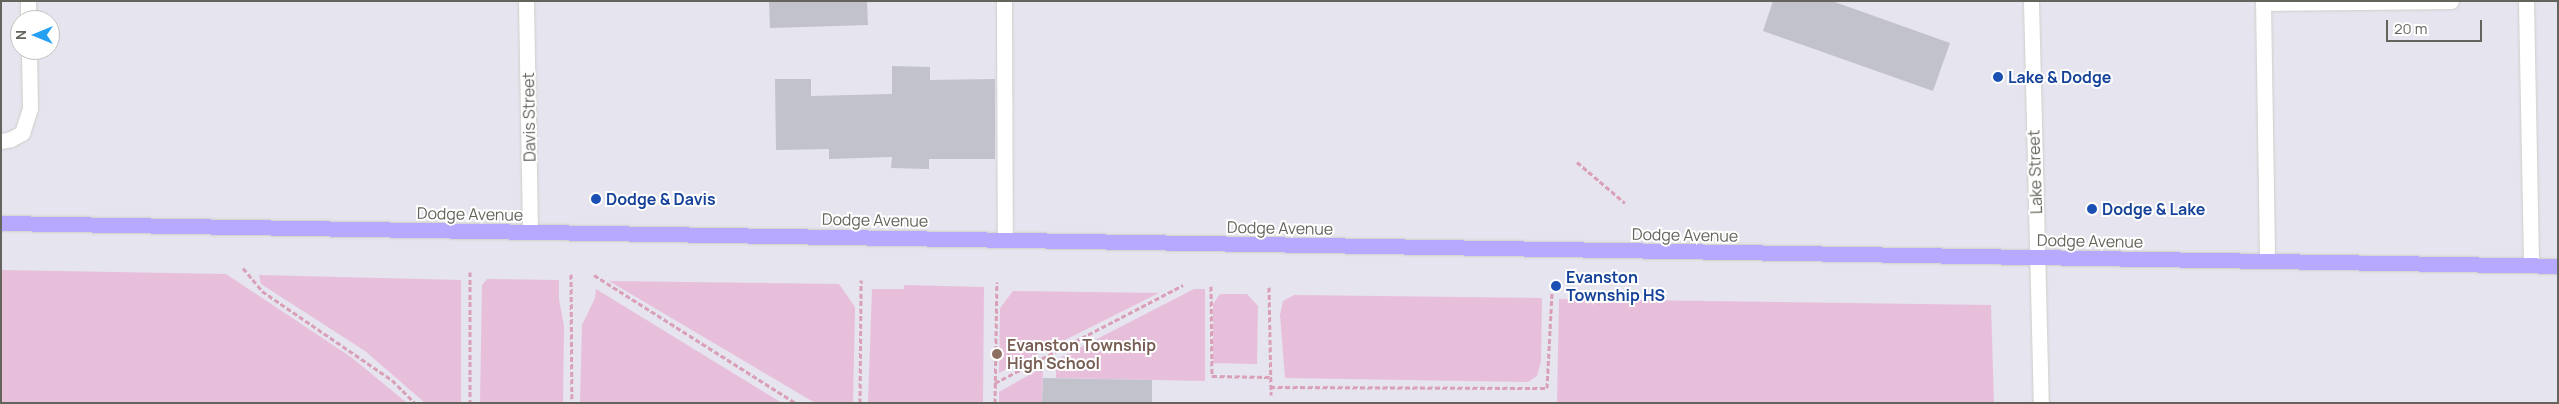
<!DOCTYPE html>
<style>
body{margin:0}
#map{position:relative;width:2559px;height:404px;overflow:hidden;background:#e5e4ef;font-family:Manrope,sans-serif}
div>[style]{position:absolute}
.green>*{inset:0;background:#e8bfdb}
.building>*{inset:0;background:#c2c2cd}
.path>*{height:3px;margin-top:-1.5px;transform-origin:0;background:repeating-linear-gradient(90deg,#d9a0b7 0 5px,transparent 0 7.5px)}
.roads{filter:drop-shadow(0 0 1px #cfcec7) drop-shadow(0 0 1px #cfcec7)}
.minor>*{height:15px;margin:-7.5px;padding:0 7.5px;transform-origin:7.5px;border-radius:7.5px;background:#fff}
.major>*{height:15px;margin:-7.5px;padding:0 7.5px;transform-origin:7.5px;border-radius:7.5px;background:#b7a9ff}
.dots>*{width:14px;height:14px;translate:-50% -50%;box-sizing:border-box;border:2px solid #fff;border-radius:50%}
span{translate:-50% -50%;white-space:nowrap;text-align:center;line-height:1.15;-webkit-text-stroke:4px #fff;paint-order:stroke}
.transit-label{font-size:16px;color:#164399;font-weight:700}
.left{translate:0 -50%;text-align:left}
.street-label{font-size:16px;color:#65645c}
.education-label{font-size:16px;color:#785e54;font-weight:700}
.frame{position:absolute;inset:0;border:2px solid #65645c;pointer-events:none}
.north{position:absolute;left:10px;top:10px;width:50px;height:50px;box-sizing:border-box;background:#fff;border:1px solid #c1c1be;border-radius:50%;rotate:270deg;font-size:14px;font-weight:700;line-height:20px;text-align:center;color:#65645c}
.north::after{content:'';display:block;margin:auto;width:18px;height:22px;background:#26a0f3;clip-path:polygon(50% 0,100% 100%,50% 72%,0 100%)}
.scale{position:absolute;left:2386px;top:20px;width:96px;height:22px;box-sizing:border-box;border:2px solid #65645c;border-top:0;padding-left:6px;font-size:15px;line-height:18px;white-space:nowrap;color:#65645c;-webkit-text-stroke:4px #fff;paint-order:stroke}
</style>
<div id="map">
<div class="green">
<div style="clip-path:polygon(1px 270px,226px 274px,351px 357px,407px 403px,1px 403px)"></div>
<div style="clip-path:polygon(259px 275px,461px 280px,461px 403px,425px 403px,365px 351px,261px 284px)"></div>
<div style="clip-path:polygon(487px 279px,559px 280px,559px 299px,564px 326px,563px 403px,480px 403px,482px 285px)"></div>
<div style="clip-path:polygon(609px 281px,839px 284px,855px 307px,853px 403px,815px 403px)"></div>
<div style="clip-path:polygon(904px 285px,984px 287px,983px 403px,868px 403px,872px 289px,904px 289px)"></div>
<div style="clip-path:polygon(596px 289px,782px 403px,580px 403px,582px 325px,595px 298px)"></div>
<div style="clip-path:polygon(1194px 289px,1205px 289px,1205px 381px,1056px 378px,1056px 360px)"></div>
<div style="clip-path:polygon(1013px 291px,1159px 293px,999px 373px,1000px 308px)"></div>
<div style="clip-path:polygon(1220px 294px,1247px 294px,1258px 306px,1257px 364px,1213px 363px,1213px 304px)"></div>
<div style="clip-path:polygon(1294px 295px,1542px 298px,1541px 361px,1537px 376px,1528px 382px,1285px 378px,1280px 315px,1283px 301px)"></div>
<div style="clip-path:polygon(1559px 299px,1991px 305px,1994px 403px,1557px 403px)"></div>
<div style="clip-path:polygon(1043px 367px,1042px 403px,999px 403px,999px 392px)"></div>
</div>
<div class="building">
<div style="clip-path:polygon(769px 1px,867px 1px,868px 25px,770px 28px)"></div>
<div style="clip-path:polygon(1773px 1px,1832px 1px,1950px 43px,1933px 91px,1763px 31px)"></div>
<div style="clip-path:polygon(892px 66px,930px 67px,930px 80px,995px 79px,995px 159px,929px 159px,929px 169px,891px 168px,892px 157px,829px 159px,829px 149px,776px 150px,775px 79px,811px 79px,811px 96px,892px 94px)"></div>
<div style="clip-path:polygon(1043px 378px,1152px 380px,1152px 403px,1042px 403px)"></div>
</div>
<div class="path">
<div style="left:1577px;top:162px;width:63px;rotate:40.5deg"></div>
<div style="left:243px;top:268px;width:30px;rotate:50deg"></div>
<div style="left:262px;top:291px;width:158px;rotate:34.4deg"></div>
<div style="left:392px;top:380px;width:33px;rotate:45deg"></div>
<div style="left:470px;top:272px;width:131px;rotate:90deg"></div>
<div style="left:571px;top:274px;width:129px;rotate:89.6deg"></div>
<div style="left:594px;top:275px;width:239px;rotate:32.4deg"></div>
<div style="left:1211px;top:286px;width:90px;rotate:89.4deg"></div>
<div style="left:1212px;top:376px;width:58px;rotate:1deg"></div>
<div style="left:1269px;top:287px;width:108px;rotate:88.9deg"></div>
<div style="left:995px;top:383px;width:212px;rotate:-27.5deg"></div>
<div style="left:1270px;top:387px;width:277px;rotate:0.2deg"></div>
<div style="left:1547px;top:388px;width:96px;rotate:-87deg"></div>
<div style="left:860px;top:403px;width:123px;rotate:-89.5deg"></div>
<div style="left:995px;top:403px;width:121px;rotate:-89.1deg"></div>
</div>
<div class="roads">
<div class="minor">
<div style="left:28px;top:1px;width:19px;rotate:90deg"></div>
<div style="left:526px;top:1px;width:231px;rotate:89deg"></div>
<div style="left:1004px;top:1px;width:239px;rotate:89.8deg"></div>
<div style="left:2031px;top:1px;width:402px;rotate:88.6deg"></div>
<div style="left:2263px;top:1px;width:260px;rotate:89.1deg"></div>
<div style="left:2526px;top:1px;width:264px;rotate:88.9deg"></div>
<div style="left:2263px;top:3px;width:188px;rotate:-0.6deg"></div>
<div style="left:1px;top:141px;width:10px;rotate:-11deg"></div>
<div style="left:11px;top:139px;width:13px;rotate:-29deg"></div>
<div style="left:22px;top:133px;width:26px;rotate:-72deg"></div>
<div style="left:30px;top:108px;width:58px;rotate:-91deg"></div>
</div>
<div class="major">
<div style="left:1px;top:223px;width:2557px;rotate:0.96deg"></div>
</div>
</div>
<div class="dots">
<div style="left:1998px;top:77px;background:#1a4fb4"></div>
<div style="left:596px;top:199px;background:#1a4fb4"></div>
<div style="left:2092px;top:209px;background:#1a4fb4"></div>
<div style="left:1556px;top:286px;background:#1a4fb4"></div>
<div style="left:997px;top:354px;background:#8d6e63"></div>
</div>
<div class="transit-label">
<span class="left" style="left:2008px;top:77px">Lake &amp; Dodge</span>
<span class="left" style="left:606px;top:199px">Dodge &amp; Davis</span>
<span class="left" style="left:2102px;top:209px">Dodge &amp; Lake</span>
<span class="left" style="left:1566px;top:286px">Evanston<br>Township HS</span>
</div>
<div class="street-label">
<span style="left:529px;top:117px;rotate:-91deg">Davis Street</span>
<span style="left:2035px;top:172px;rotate:-92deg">Lake Street</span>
<span style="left:470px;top:214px;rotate:1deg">Dodge Avenue</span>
<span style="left:875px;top:220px;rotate:1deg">Dodge Avenue</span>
<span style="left:1280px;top:228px;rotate:1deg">Dodge Avenue</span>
<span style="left:1685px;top:235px;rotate:1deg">Dodge Avenue</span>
<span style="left:2090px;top:241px;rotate:1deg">Dodge Avenue</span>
</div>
<div class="education-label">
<span class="left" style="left:1007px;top:354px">Evanston Township<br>High School</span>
</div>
<div class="frame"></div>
<div class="north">N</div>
<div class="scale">20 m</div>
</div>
